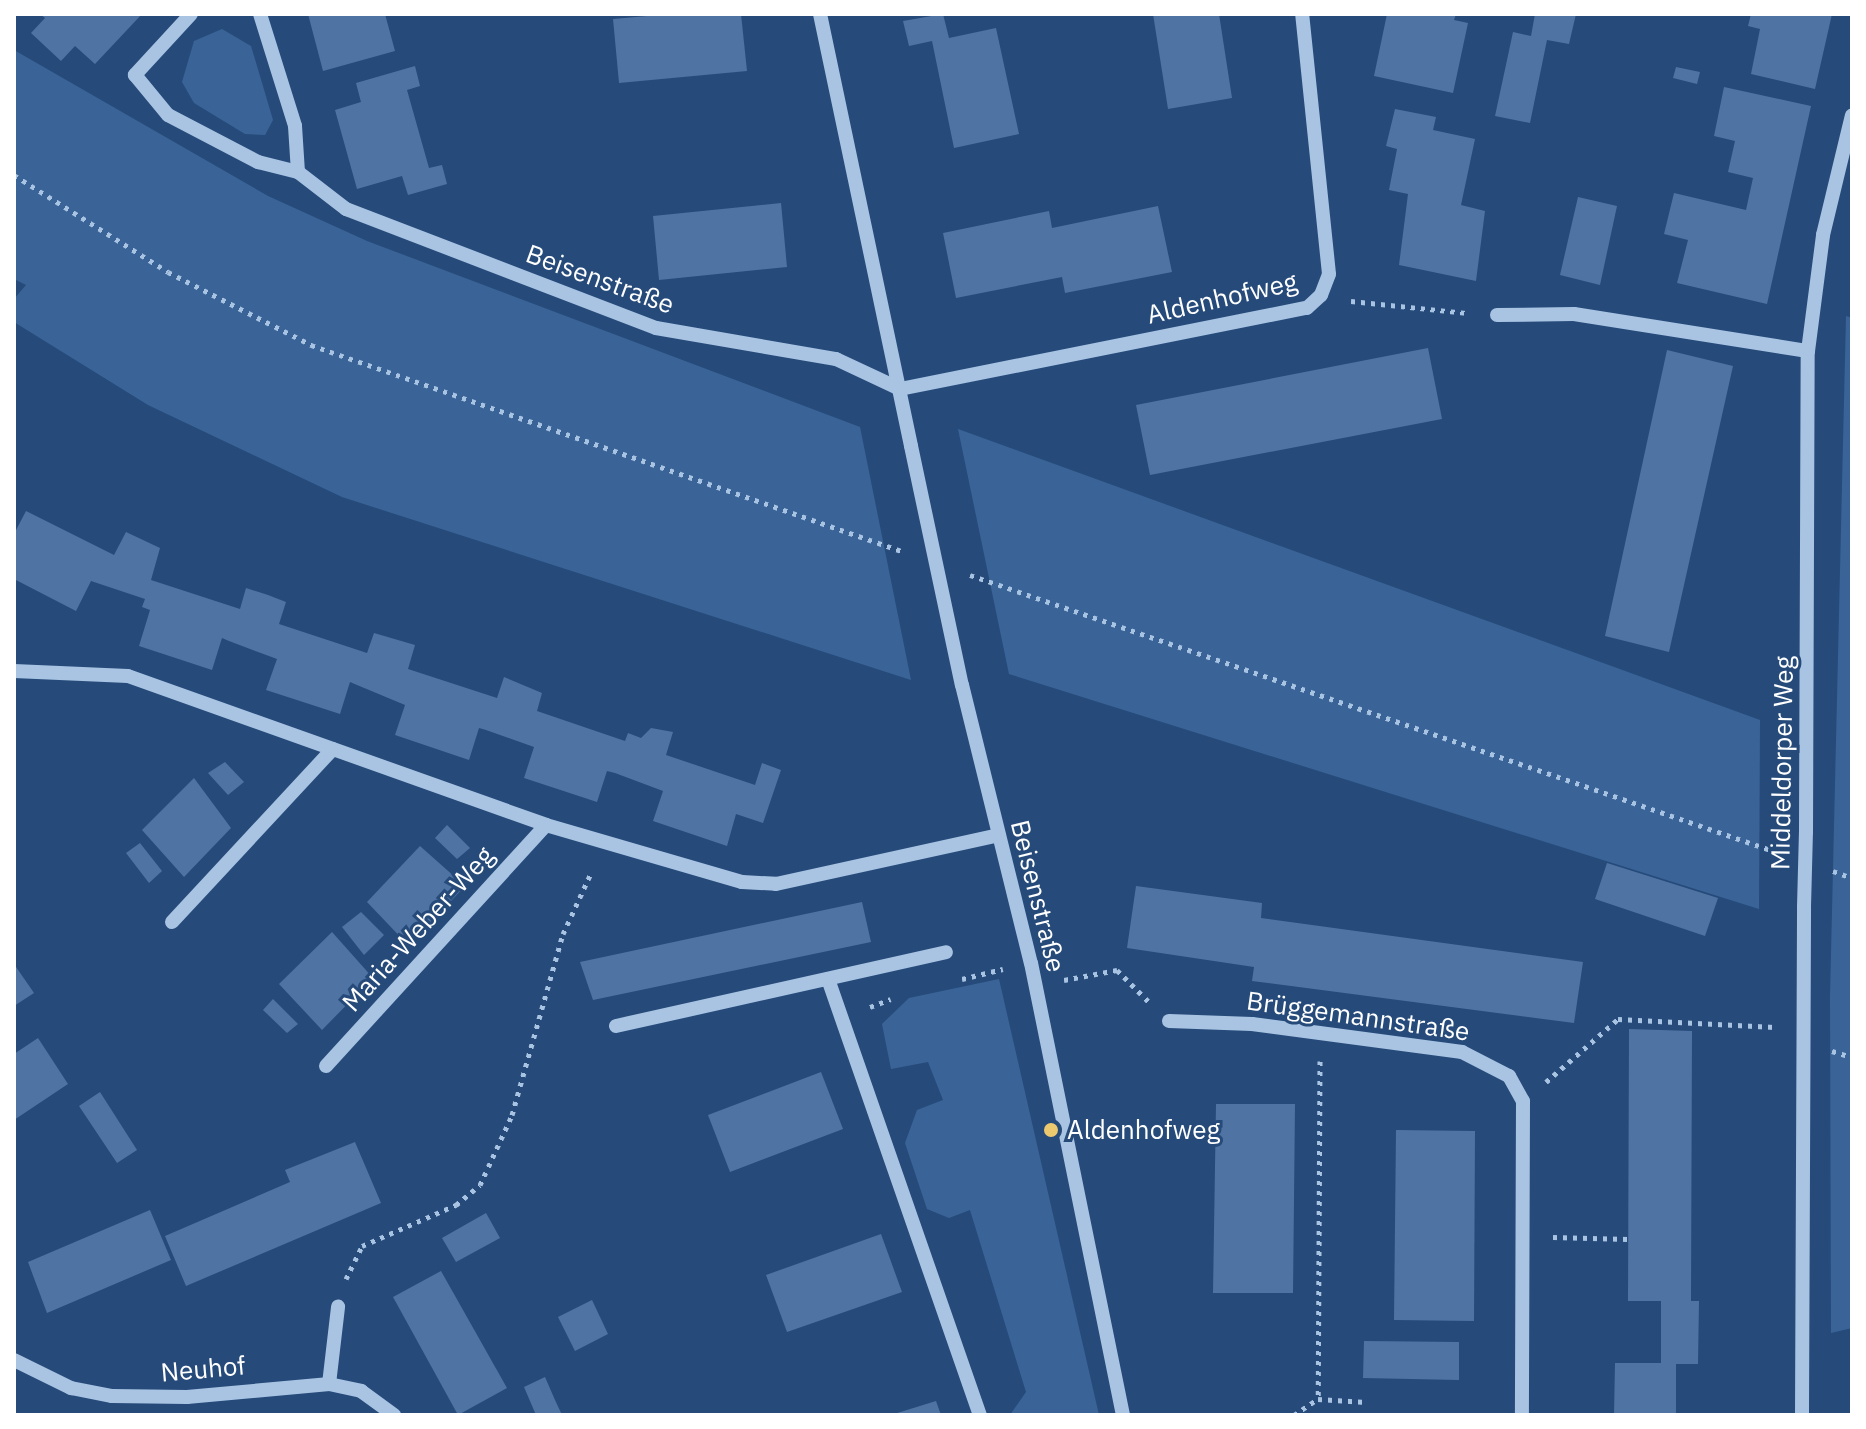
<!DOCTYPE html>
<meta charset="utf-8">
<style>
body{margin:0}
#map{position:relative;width:1866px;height:1429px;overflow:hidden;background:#264b7a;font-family:"IBM Plex Sans",sans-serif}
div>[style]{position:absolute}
.green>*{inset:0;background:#3a6497}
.building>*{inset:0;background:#4f74a3}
.path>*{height:5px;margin-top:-2.5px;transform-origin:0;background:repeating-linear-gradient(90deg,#a9c4e3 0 4px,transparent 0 10px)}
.minor>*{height:14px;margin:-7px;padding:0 7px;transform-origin:7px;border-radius:7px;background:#a9c4e3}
.minor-bridge>*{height:14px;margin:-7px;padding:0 7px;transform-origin:7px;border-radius:7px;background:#a9c4e3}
.dots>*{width:22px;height:22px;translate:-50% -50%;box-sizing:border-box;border:4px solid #264b7a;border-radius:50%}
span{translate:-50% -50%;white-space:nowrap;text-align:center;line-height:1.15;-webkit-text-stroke:6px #264b7a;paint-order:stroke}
.street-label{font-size:26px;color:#fff}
.poi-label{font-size:26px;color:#fff}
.left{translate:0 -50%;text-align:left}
.frame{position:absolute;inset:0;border:16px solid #fff;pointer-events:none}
</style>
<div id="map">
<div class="green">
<div style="clip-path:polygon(222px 29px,251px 46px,273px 120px,265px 135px,245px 134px,194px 103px,182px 82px,194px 41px)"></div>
<div style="clip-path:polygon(14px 50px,268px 196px,367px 241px,860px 427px,911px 680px,342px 497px,148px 405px,14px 322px,14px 299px,26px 285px,14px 279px)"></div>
<div style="clip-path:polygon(1846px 316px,1852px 318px,1852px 1328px,1831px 1333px,1830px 997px)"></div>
<div style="clip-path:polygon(958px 429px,1760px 720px,1759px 909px,1009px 674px)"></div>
<div style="clip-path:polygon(999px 979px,1099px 1415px,1010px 1415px,1026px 1392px,970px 1210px,949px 1218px,927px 1209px,905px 1143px,917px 1110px,943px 1100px,928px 1062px,891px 1069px,882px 1024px,909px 998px)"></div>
</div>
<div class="building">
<div style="clip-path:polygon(40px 14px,142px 14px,95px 64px,75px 46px,61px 61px,31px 33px,45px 18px)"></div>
<div style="clip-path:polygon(308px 14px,385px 14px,395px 51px,323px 71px)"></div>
<div style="clip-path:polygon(670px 14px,741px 14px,747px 71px,619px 83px,613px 19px)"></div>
<div style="clip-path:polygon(943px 14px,949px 38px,996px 28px,1019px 134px,954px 148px,932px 41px,909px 46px,903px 21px)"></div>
<div style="clip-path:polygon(1153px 14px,1219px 14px,1232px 98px,1168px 109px)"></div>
<div style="clip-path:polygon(1387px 14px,1456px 14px,1454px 20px,1468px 23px,1453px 93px,1374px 76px)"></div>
<div style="clip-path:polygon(1535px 14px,1576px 14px,1569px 44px,1547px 40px,1530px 123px,1495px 116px,1513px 32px,1531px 36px)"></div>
<div style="clip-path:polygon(1751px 14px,1832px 14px,1815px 89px,1751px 74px,1760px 29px,1748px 26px)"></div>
<div style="clip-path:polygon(415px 66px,420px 86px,407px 90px,429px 168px,442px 165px,447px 184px,408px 195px,402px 176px,357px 189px,335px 110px,361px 102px,356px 83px)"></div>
<div style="clip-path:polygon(1676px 67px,1700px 72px,1697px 84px,1673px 78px)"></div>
<div style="clip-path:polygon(1724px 87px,1811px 106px,1767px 304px,1677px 283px,1688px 240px,1664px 234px,1674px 193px,1746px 210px,1753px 178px,1728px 172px,1735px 141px,1714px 136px)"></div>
<div style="clip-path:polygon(1395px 109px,1436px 117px,1433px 130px,1475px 139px,1461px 205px,1485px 211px,1476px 281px,1399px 265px,1408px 194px,1389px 190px,1397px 149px,1386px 146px)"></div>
<div style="clip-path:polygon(1578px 197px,1617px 206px,1600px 285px,1560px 275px)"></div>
<div style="clip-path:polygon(781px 203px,787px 267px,659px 280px,653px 216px)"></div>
<div style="clip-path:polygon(1158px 206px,1172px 272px,1065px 293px,1062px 277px,956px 298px,943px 233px,1049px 211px,1052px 228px)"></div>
<div style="clip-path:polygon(1428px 348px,1442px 419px,1150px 475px,1136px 405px)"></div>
<div style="clip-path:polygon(1667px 350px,1733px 366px,1669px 652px,1605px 636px)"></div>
<div style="clip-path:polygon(26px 511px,114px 555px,126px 532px,160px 548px,151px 580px,240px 609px,246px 588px,268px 595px,286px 602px,279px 624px,367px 653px,374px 633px,415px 645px,408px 669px,497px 698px,504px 677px,542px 693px,537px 711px,625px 741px,628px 733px,641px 738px,651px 728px,673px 732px,666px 755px,755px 785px,762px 763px,781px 770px,763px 823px,736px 814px,727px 846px,653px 821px,663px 791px,615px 773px,607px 771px,597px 802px,524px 778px,534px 747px,486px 730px,479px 728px,469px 760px,395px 735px,405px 705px,357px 685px,350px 682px,340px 714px,266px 690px,277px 659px,229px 641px,222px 638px,212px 670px,139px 646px,150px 610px,142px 607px,145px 599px,91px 581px,76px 611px,14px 579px,14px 534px)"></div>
<div style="clip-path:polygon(225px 762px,244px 782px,228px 795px,208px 773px)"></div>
<div style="clip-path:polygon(194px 778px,231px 828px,184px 877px,142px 830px)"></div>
<div style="clip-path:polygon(447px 825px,470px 848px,457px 859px,435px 838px)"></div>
<div style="clip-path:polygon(140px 843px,162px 871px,149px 883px,126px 853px)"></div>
<div style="clip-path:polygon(420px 846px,465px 886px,409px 946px,367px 902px)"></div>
<div style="clip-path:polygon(1607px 863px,1718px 898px,1705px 936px,1595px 899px)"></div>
<div style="clip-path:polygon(1136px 886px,1262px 903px,1261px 918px,1583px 962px,1574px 1023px,1252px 981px,1254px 967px,1127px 948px)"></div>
<div style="clip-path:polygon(862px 902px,871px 942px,593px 1000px,580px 962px)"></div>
<div style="clip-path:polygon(361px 912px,384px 935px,364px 955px,342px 927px)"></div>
<div style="clip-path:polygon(332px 932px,373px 978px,322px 1030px,279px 984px)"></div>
<div style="clip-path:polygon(14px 964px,34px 993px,14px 1006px)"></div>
<div style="clip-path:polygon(273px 999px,298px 1024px,287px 1033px,263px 1010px)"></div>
<div style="clip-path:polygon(1629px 1029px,1692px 1031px,1691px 1301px,1699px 1301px,1698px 1364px,1676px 1364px,1676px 1415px,1614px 1415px,1615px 1363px,1661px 1363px,1661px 1301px,1628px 1301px)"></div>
<div style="clip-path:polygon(38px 1038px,68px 1084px,14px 1120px,14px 1054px)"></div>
<div style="clip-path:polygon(821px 1072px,843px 1129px,730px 1172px,708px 1115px)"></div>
<div style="clip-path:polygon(100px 1092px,137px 1150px,117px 1163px,79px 1106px)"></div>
<div style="clip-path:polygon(1216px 1104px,1295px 1104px,1293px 1293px,1213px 1293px)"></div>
<div style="clip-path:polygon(1396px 1130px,1475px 1131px,1474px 1321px,1394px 1320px)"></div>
<div style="clip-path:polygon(355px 1142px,381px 1203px,186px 1286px,165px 1236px,290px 1182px,285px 1170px)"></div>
<div style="clip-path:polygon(150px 1210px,171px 1260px,47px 1313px,28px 1262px)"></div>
<div style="clip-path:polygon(486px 1213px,500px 1238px,456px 1262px,442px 1238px)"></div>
<div style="clip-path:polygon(881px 1234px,902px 1292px,787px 1332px,766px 1275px)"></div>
<div style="clip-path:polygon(441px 1271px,507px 1388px,458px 1415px,393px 1297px)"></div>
<div style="clip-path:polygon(592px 1300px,608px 1334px,575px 1351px,558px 1317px)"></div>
<div style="clip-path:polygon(1364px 1341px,1459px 1342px,1459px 1380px,1363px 1378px)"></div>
<div style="clip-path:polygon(545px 1377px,555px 1400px,562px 1415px,536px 1415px,524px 1387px)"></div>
<div style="clip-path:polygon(936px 1401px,941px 1415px,894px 1415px,894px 1414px)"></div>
</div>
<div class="path">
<div style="left:14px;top:175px;width:182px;rotate:32.2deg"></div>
<div style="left:168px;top:272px;width:161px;rotate:27deg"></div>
<div style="left:311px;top:345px;width:628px;rotate:19.24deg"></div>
<div style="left:1351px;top:301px;width:118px;rotate:5.9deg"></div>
<div style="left:970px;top:575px;width:850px;rotate:18.95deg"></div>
<div style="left:1833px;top:871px;width:20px;rotate:20deg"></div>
<div style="left:962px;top:979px;width:42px;rotate:-13.7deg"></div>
<div style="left:1064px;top:980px;width:54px;rotate:-10.7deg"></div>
<div style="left:1117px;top:970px;width:44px;rotate:45deg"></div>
<div style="left:870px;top:1007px;width:22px;rotate:-21deg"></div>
<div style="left:1832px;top:1051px;width:21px;rotate:17deg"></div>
<div style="left:1320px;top:1061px;width:338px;rotate:90.3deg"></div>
<div style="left:1318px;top:1399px;width:48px;rotate:3.6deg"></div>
<div style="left:1546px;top:1082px;width:96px;rotate:-41.2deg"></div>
<div style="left:1618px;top:1019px;width:157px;rotate:2.9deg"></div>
<div style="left:1553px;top:1237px;width:75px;rotate:1.5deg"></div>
<div style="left:346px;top:1279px;width:37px;rotate:-64deg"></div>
<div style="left:362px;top:1246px;width:103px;rotate:-23.6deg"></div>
<div style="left:456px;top:1205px;width:31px;rotate:-40deg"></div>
<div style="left:480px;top:1185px;width:77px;rotate:-65.4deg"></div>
<div style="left:512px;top:1115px;width:188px;rotate:-74.3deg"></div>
<div style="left:563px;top:934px;width:69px;rotate:-65.3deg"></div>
<div style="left:1294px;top:1415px;width:29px;rotate:-34deg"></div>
</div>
<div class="minor">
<div style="left:191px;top:14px;width:83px;rotate:132.6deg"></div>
<div style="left:135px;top:75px;width:52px;rotate:50.5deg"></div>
<div style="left:168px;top:115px;width:102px;rotate:27.6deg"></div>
<div style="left:258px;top:162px;width:41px;rotate:14deg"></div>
<div style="left:298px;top:172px;width:61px;rotate:37.6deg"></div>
<div style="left:346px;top:209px;width:332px;rotate:21deg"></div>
<div style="left:656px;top:328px;width:183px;rotate:9.8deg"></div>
<div style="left:836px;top:359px;width:71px;rotate:25.1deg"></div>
<div style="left:900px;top:389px;width:415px;rotate:-11.3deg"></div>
<div style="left:1307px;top:308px;width:19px;rotate:-43deg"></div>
<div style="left:1321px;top:295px;width:22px;rotate:-69deg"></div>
<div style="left:1329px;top:274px;width:261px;rotate:-95.9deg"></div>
<div style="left:260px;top:14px;width:117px;rotate:72.6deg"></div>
<div style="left:295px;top:126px;width:46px;rotate:86.3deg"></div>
<div style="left:820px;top:14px;width:441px;rotate:78.1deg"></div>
<div style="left:1497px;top:315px;width:77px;rotate:-0.7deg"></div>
<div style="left:1574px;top:314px;width:237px;rotate:9deg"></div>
<div style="left:14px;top:671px;width:114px;rotate:2.5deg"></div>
<div style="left:128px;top:676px;width:444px;rotate:19.6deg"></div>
<div style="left:546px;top:825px;width:204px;rotate:16.2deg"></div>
<div style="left:742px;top:882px;width:34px;rotate:3deg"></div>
<div style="left:776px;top:884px;width:228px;rotate:-12.4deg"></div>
<div style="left:962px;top:685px;width:286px;rotate:76.1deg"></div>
<div style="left:1031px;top:963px;width:461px;rotate:78.5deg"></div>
<div style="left:1806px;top:832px;width:481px;rotate:-89.8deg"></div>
<div style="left:1808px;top:351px;width:117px;rotate:-82.6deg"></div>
<div style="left:1823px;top:235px;width:123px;rotate:-76.4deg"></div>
<div style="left:172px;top:922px;width:236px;rotate:-47.1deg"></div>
<div style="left:828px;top:979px;width:462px;rotate:70.8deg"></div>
<div style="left:1169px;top:1021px;width:83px;rotate:2.1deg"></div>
<div style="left:1252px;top:1024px;width:212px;rotate:7.6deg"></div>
<div style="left:1462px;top:1052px;width:53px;rotate:27.1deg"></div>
<div style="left:1509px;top:1076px;width:29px;rotate:61deg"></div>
<div style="left:1523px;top:1101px;width:314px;rotate:90.2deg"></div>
<div style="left:616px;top:1026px;width:338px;rotate:-12.6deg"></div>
<div style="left:326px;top:1066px;width:326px;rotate:-47.6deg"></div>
<div style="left:14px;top:1360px;width:64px;rotate:26.2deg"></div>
<div style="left:71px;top:1388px;width:42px;rotate:11deg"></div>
<div style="left:112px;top:1396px;width:75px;rotate:0.8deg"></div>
<div style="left:187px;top:1397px;width:143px;rotate:-5.2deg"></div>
<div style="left:329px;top:1384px;width:33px;rotate:12deg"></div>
<div style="left:361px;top:1391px;width:41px;rotate:36deg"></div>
<div style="left:329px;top:1384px;width:78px;rotate:-83.3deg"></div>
<div style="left:1802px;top:1415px;width:508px;rotate:-89.77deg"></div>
</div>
<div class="minor-bridge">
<div style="left:911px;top:446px;width:244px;rotate:78deg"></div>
<div style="left:1804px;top:907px;width:75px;rotate:-88.5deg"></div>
</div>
<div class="dots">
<div style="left:1051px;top:1130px;background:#ecc86f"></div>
</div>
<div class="street-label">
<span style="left:600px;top:279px;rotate:20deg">Beisenstraße</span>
<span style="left:1222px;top:298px;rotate:-13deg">Aldenhofweg</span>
<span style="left:1782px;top:763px;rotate:-89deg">Middeldorper Weg</span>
<span style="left:1038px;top:896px;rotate:76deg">Beisenstraße</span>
<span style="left:418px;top:929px;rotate:-48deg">Maria-Weber-Weg</span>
<span style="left:1358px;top:1016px;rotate:8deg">Brüggemannstraße</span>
<span style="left:203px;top:1369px;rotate:-5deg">Neuhof</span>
</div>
<div class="poi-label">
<span class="left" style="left:1067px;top:1130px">Aldenhofweg</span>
</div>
<div class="frame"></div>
</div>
